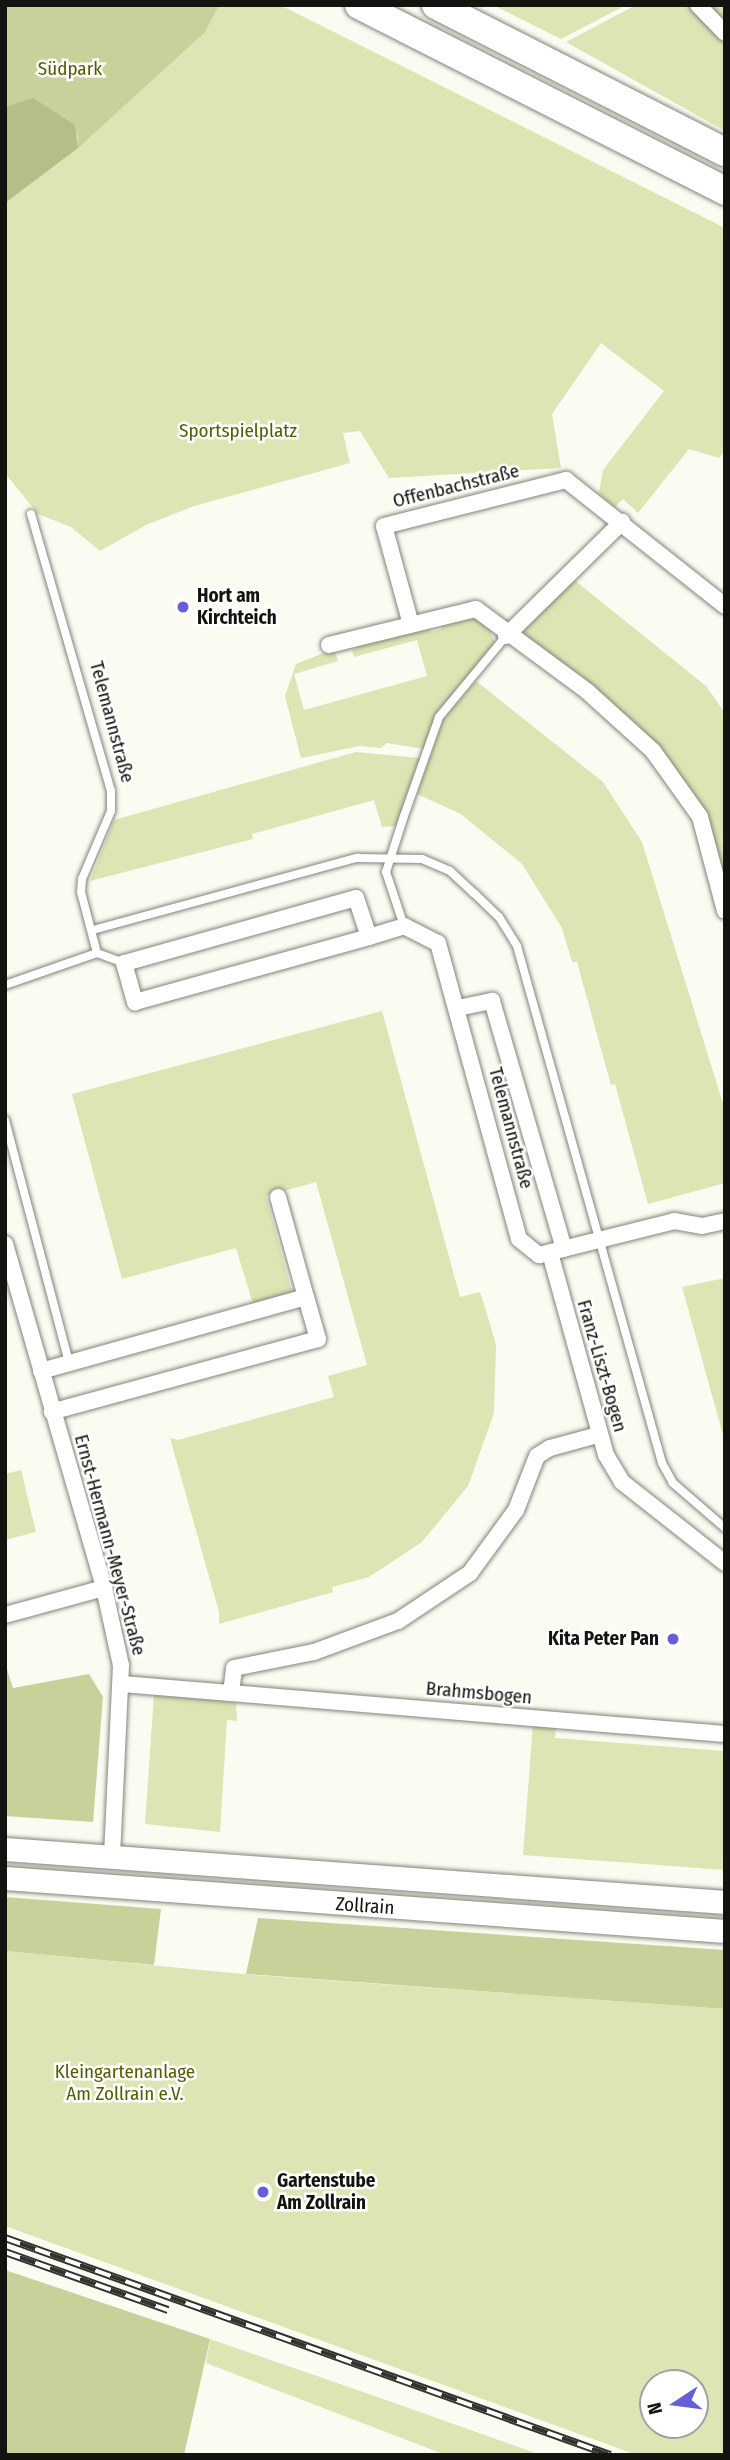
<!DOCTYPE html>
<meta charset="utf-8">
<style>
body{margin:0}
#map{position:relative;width:730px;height:2460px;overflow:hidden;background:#fafcf2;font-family:"Fira Sans Condensed",sans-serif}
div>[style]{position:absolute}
.green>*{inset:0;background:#dce5b3}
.forest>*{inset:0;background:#c8d199}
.water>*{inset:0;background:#b4be86}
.roads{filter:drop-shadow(0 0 2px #82847b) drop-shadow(0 0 2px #82847b)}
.lane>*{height:8px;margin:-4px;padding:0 4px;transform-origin:4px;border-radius:4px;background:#fff}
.street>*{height:16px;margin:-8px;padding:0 8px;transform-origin:8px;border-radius:8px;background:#fff}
.secondary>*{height:23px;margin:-11.5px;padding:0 11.5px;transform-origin:11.5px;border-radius:11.5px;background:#fff}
.highway>*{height:28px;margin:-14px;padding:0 14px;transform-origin:14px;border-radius:14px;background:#fff}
.rail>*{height:8px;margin-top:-4px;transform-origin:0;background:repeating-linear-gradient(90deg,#fff 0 16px,#32332e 0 32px);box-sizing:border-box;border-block:2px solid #32332e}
.dots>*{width:19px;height:19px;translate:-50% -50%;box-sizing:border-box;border:4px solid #fff;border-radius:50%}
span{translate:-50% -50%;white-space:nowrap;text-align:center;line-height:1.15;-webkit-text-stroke:5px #fff;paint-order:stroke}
.park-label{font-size:19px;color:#545d00}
.street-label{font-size:19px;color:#131410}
.poi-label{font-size:19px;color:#131410;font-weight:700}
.left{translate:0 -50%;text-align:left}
.right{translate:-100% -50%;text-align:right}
.frame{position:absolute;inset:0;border:7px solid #131410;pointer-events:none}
.north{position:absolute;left:639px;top:2369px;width:70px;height:70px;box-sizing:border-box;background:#fff;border:2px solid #a1a19f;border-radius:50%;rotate:257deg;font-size:19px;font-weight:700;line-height:28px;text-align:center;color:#131410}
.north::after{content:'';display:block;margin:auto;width:24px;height:32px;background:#655fd8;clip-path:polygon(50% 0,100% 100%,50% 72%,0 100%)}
</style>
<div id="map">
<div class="green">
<div style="clip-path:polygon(5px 5px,280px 5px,725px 228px,725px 451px,719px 458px,689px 449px,638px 513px,623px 499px,614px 508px,599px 493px,603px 470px,664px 391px,601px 343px,552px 414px,561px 468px,389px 478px,360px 431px,343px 433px,350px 463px,194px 506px,146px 525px,100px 551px,71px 527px,38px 514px,5px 473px)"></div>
<div style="clip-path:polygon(493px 5px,626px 5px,561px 39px)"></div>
<div style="clip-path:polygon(636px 5px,725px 5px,725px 131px,566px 42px)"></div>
<div style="clip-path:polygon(568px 575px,706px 686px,725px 713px,725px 911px,700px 817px,653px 751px,506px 636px)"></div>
<div style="clip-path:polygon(469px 615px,488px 625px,495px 643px,448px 703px,424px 749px,387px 743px,381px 748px,360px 746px,301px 758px,285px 696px,296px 664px,334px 649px,338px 661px,294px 674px,304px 710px,427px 676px,417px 640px,354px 657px,352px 650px,357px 648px,356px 642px,428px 621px,431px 632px,442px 629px,440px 618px)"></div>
<div style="clip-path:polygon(476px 681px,603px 782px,642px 842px,725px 1110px,725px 1183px,648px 1204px,615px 1084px,611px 1085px,577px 962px,572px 962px,562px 928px,522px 864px,461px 814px,417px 794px,443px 720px)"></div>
<div style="clip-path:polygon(356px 752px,420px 758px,396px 826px,382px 827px,374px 800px,252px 834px,253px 839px,90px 881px,114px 820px)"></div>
<div style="clip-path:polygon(382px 1011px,460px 1297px,480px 1292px,487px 1314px,496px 1345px,494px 1413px,468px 1486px,422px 1542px,369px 1577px,332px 1587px,333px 1592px,219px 1624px,219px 1612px,170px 1438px,178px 1440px,334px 1397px,328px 1376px,367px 1365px,316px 1182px,266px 1196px,292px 1292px,253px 1304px,236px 1248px,122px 1279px,72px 1094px)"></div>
<div style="clip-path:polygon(725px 1278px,725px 1442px,682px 1287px)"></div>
<div style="clip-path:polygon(21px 1470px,36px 1532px,5px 1540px,5px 1474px)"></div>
<div style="clip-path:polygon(154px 1694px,236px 1703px,237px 1721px,227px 1720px,220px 1832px,145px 1824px)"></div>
<div style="clip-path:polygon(533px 1723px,556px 1724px,555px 1738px,725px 1751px,725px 1870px,523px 1855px)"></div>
<div style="clip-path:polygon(evenodd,5px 1951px,253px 1975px,725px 2009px,725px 2455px,637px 2455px,5px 2226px,5px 1951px,653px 2383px,695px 2383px,695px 2425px,653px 2425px,653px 2383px)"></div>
<div style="clip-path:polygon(210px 2339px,369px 2394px,541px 2455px,446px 2455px,206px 2363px)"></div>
</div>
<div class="forest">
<div style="clip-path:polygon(5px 5px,219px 5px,205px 32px,78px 148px,78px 135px,5px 108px)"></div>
<div style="clip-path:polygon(5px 1663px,13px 1688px,89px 1674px,103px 1697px,93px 1822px,5px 1816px)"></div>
<div style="clip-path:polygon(5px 1897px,161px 1909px,154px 1965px,5px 1951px)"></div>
<div style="clip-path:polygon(258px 1918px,725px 1950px,725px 2009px,246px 1974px)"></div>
<div style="clip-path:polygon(5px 2270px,210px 2339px,184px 2455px,5px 2455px)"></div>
</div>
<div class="water">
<div style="clip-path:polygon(33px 98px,75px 125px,78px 148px,5px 203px,5px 107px)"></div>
</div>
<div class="roads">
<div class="lane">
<div style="left:31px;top:514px;width:288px;rotate:73.9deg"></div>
<div style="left:111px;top:791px;width:20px;rotate:90deg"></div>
<div style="left:111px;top:811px;width:74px;rotate:113.1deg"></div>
<div style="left:82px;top:879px;width:13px;rotate:94deg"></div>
<div style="left:81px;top:892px;width:63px;rotate:75.3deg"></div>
<div style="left:97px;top:953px;width:29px;rotate:20deg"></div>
<div style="left:404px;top:926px;width:57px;rotate:-108.4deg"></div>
<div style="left:386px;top:872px;width:59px;rotate:-72.2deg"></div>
<div style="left:404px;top:816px;width:105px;rotate:-70.5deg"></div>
<div style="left:439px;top:717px;width:105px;rotate:-50.4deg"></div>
<div style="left:93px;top:930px;width:274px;rotate:-15.3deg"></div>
<div style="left:357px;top:858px;width:65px;rotate:0.9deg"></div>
<div style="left:422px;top:859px;width:30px;rotate:23deg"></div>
<div style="left:450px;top:871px;width:33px;rotate:43deg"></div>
<div style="left:474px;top:893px;width:35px;rotate:44deg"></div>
<div style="left:499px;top:917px;width:34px;rotate:58deg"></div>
<div style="left:517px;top:946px;width:537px;rotate:74.33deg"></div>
<div style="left:662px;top:1463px;width:23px;rotate:61deg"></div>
<div style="left:673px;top:1483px;width:69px;rotate:40.9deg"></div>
<div style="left:5px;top:985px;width:97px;rotate:-19.2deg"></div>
<div style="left:5px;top:1120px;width:251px;rotate:75.2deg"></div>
</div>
<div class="street">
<div style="left:698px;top:5px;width:39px;rotate:46deg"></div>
<div style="left:410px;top:621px;width:98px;rotate:-105.3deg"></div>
<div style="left:384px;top:526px;width:188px;rotate:-14.2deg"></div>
<div style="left:566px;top:480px;width:203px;rotate:38.4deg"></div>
<div style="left:506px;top:636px;width:163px;rotate:-44.5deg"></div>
<div style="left:329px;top:645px;width:151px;rotate:-13.8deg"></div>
<div style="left:476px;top:609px;width:139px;rotate:36.5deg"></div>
<div style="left:588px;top:692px;width:88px;rotate:42.2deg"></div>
<div style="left:653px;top:751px;width:81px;rotate:54.5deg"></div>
<div style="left:700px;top:817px;width:97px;rotate:75.1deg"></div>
<div style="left:369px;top:937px;width:41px;rotate:-108.4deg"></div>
<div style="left:356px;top:898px;width:241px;rotate:164.3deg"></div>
<div style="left:124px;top:963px;width:41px;rotate:74.2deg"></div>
<div style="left:135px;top:1002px;width:243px;rotate:-15.5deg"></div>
<div style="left:369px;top:937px;width:37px;rotate:-17deg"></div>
<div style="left:404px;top:926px;width:38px;rotate:27deg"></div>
<div style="left:438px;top:943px;width:307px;rotate:74.7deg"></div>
<div style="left:519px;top:1239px;width:26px;rotate:39deg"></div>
<div style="left:539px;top:1255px;width:139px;rotate:-14.1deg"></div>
<div style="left:674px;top:1221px;width:28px;rotate:10deg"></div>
<div style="left:702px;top:1226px;width:24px;rotate:-12deg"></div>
<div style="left:458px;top:1008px;width:35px;rotate:-12deg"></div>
<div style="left:492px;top:1001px;width:258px;rotate:73.8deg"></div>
<div style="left:278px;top:1197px;width:104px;rotate:74.4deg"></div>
<div style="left:5px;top:1244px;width:358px;rotate:73.9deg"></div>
<div style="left:104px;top:1588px;width:79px;rotate:77.6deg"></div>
<div style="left:121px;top:1665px;width:192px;rotate:92.7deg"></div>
<div style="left:550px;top:1253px;width:210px;rotate:74.5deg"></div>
<div style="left:606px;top:1455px;width:31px;rotate:59deg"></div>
<div style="left:622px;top:1482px;width:131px;rotate:38.2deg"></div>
<div style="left:41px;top:1371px;width:275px;rotate:-15.6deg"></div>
<div style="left:306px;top:1297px;width:44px;rotate:74.1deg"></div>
<div style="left:318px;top:1339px;width:276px;rotate:164.7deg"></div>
<div style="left:5px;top:1615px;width:103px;rotate:-15.3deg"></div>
<div style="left:122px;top:1684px;width:605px;rotate:4.74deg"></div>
<div style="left:231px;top:1693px;width:25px;rotate:-83deg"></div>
<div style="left:234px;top:1668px;width:82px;rotate:-11.3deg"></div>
<div style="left:314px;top:1652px;width:90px;rotate:-20.3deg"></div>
<div style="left:398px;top:1621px;width:87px;rotate:-33.7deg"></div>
<div style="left:470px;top:1573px;width:78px;rotate:-53.9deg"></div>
<div style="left:516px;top:1510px;width:58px;rotate:-68.7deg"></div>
<div style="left:537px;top:1456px;width:15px;rotate:-32deg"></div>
<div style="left:550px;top:1448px;width:50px;rotate:-15.2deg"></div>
</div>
<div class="secondary">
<div style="left:5px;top:1849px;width:722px;rotate:4.21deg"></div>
<div style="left:5px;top:1878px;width:722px;rotate:4.21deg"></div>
</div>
<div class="highway">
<div style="left:359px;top:5px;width:411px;rotate:26.9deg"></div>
<div style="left:436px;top:5px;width:324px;rotate:27deg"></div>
</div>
</div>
<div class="rail">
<div style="left:5px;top:2238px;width:643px;rotate:19.73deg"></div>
<div style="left:5px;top:2252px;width:173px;rotate:19.6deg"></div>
</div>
<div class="dots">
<div style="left:183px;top:607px;background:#655fd8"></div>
<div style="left:673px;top:1639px;background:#655fd8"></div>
<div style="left:263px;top:2192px;background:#655fd8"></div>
</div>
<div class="park-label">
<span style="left:70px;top:69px">Südpark</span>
<span style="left:238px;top:431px">Sportspielplatz</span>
<span style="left:125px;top:2083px">Kleingartenanlage<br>Am Zollrain e.V.</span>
</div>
<div class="street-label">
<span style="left:456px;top:486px;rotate:-14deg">Offenbachstraße</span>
<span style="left:112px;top:722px;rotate:75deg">Telemannstraße</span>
<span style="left:511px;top:1128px;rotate:75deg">Telemannstraße</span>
<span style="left:602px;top:1366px;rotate:74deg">Franz-Liszt-Bogen</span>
<span style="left:110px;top:1545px;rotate:75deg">Ernst-Hermann-Meyer-Straße</span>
<span style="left:479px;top:1693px;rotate:5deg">Brahmsbogen</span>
<span style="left:365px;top:1906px;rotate:4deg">Zollrain</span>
</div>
<div class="poi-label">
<span class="left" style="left:197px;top:607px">Hort am<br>Kirchteich</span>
<span class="right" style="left:659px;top:1639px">Kita Peter Pan</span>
<span class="left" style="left:277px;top:2192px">Gartenstube<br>Am Zollrain</span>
</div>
<div class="frame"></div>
<div class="north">N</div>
</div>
